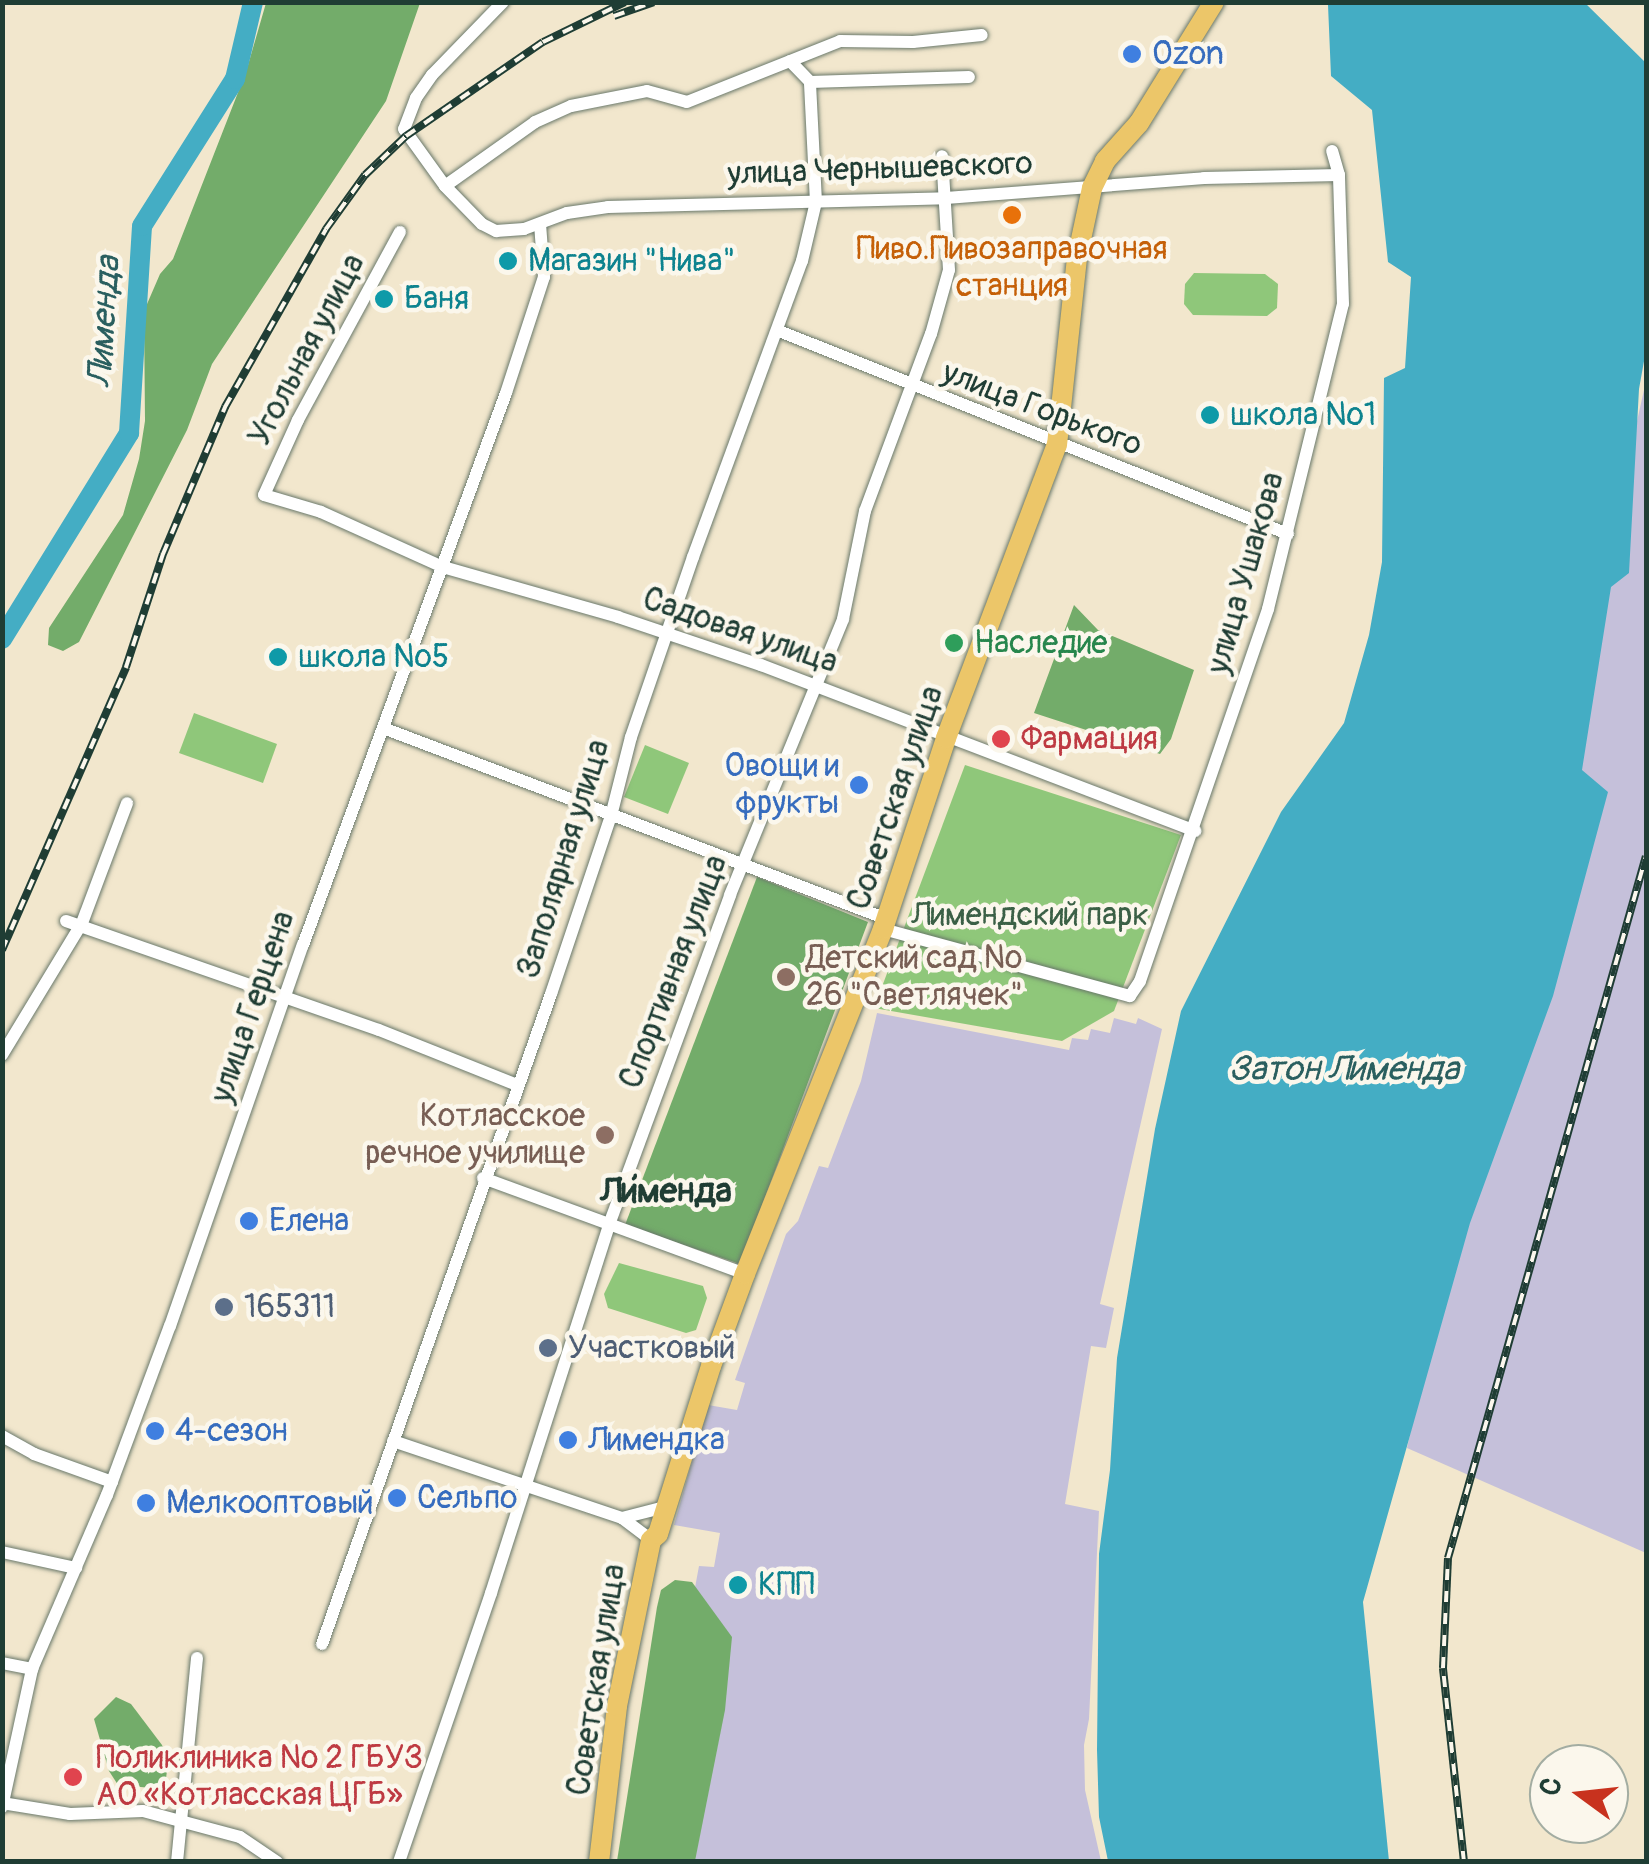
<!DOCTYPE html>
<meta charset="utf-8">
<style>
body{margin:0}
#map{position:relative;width:1649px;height:1864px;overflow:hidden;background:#f2e7cd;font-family:Pangolin,sans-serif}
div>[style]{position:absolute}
.industrial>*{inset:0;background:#c5c0da}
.green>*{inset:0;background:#8fc77a}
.forest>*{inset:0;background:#73ac6a}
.water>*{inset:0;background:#44adc4}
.river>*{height:20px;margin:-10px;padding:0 10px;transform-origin:10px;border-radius:10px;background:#44adc4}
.roads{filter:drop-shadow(0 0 2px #69786a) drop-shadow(0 0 2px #69786a)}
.street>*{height:12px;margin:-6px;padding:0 6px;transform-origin:6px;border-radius:6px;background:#fff}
.primary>*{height:20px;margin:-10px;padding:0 10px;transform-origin:10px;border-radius:10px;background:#ecc669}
.rail>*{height:8px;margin-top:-4px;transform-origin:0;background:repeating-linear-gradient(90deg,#fbf7ec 0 11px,#1f3d34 0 22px);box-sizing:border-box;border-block:2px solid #1f3d34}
.dots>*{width:28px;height:28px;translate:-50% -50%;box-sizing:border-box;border:5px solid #fbf7ec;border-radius:50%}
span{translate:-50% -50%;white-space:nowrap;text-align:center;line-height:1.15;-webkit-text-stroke:9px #fbf7ec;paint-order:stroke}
.shop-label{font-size:32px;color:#366cbe}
.left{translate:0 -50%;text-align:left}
.right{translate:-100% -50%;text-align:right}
.street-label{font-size:32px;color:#1f3d34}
.food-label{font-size:32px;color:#c56008}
.culture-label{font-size:32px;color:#0d838f}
.leisure-label{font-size:32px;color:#27864d}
.health-label{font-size:32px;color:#be3a42}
.park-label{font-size:32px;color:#3b6046}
.education-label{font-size:32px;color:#785e54}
.service-label{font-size:32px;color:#4e5e75}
.water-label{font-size:35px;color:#2a5f5f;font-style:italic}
.neighbourhood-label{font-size:35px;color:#1f3d34;font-weight:700}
.frame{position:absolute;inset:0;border:5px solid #1f3d34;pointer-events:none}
.north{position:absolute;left:1529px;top:1744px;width:100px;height:100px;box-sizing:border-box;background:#fbf7ec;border:2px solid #a3ada2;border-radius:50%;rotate:285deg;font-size:28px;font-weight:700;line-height:40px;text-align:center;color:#1f3d34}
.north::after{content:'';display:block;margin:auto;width:35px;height:45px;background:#c8321e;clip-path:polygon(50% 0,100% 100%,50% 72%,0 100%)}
</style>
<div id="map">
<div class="industrial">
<div style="clip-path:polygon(1646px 381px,1646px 1553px,1407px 1448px)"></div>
<div style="clip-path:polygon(877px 1013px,1069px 1050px,1072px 1038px,1088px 1040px,1091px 1029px,1110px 1033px,1114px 1018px,1136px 1024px,1138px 1018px,1162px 1029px,1100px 1304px,1114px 1308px,1106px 1348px,1091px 1346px,1065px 1504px,1099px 1511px,1089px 1719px,1084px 1745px,1085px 1790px,1101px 1861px,644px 1862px,699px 1566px,714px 1567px,720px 1533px,674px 1525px,708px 1405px,737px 1410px,745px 1383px,735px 1380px,786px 1234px,798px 1221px,819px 1166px,828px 1168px,861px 1081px)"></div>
</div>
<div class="green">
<div style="clip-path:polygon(1194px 273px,1265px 274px,1278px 284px,1277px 308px,1267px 316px,1193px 315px,1184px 304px,1185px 284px)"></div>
<div style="clip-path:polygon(194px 713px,277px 744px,263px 783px,179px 753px)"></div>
<div style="clip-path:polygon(645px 745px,689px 763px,668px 814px,624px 797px)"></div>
<div style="clip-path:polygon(965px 765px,1181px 835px,1114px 1011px,1062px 1041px,874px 1008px)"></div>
<div style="clip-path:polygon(619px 1263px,703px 1286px,707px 1298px,696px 1330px,686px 1333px,608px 1308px,604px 1294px)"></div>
</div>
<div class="forest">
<div style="clip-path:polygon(266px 3px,420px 3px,386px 101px,212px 364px,187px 430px,79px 642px,63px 651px,48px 645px,49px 628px,123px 515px,139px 459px,145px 421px,144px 311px,160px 274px,173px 259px,246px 72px)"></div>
<div style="clip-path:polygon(1074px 605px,1098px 630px,1194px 670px,1171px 739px,1160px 754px,1034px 713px)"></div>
<div style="clip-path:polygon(757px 877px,868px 922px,740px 1264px,625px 1225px)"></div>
<div style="clip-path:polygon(675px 1580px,692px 1582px,732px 1637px,725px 1710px,695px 1861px,617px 1861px,657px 1607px,661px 1590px)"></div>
<div style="clip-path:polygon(116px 1697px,131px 1704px,162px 1745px,168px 1761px,166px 1779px,152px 1788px,118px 1785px,109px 1771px,94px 1719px)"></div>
</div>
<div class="water">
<div style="clip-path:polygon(1350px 3px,1585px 3px,1646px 63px,1646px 350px,1639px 389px,1629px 573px,1611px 587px,1582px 770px,1608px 792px,1553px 996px,1470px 1223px,1363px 1602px,1389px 1861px,1108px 1861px,1099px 1817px,1097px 1750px,1099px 1554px,1110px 1470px,1117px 1358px,1155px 1129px,1181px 1011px,1281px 812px,1344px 723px,1369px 635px,1382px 562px,1384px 378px,1405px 368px,1411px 277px,1388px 262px,1372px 110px,1331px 76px,1328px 5px)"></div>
</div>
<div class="river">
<div style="left:2px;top:639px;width:242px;rotate:-58.3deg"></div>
<div style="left:129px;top:433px;width:207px;rotate:-86.4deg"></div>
<div style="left:142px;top:226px;width:174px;rotate:-57.7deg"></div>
<div style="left:235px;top:79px;width:79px;rotate:-76.8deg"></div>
</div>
<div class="roads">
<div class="street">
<div style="left:503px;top:2px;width:102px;rotate:134.2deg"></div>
<div style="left:432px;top:75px;width:28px;rotate:125deg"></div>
<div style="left:416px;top:98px;width:33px;rotate:111deg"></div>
<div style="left:404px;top:129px;width:70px;rotate:54.3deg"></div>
<div style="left:445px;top:186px;width:53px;rotate:45.8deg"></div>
<div style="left:482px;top:224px;width:16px;rotate:27deg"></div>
<div style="left:496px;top:231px;width:28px;rotate:-4deg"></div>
<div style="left:524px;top:229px;width:46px;rotate:-20.4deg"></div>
<div style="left:567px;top:213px;width:41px;rotate:-8.3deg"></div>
<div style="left:608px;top:207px;width:338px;rotate:-1.5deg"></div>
<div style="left:946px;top:198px;width:259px;rotate:-4.4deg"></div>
<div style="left:1204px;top:178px;width:135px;rotate:-1.3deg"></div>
<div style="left:790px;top:61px;width:29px;rotate:46deg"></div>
<div style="left:810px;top:82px;width:159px;rotate:-1.8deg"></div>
<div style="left:445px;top:186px;width:110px;rotate:-35.4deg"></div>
<div style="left:535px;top:122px;width:39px;rotate:-24deg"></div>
<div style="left:571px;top:106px;width:77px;rotate:-11.2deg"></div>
<div style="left:647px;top:91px;width:41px;rotate:15.4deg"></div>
<div style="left:687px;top:102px;width:165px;rotate:-21.7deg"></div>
<div style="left:840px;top:41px;width:73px;rotate:0.8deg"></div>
<div style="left:913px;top:42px;width:69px;rotate:-5.8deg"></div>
<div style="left:400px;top:232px;width:214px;rotate:118.5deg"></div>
<div style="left:298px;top:420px;width:82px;rotate:114.4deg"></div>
<div style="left:264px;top:495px;width:59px;rotate:16.6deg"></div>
<div style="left:321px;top:512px;width:134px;rotate:24.3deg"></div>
<div style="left:443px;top:567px;width:182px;rotate:15.9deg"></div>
<div style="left:618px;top:617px;width:151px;rotate:18.6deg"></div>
<div style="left:761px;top:665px;width:465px;rotate:20.9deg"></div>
<div style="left:779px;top:331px;width:548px;rotate:21.74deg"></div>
<div style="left:383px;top:728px;width:539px;rotate:20.76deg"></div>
<div style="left:66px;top:921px;width:331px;rotate:19.2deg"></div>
<div style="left:379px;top:1030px;width:149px;rotate:21.7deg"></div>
<div style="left:883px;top:929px;width:256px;rotate:15.2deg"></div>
<div style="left:1130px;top:996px;width:18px;rotate:-56deg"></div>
<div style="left:1140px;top:981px;width:393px;rotate:-71deg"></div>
<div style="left:1268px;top:609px;width:314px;rotate:-76.2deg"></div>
<div style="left:1343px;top:304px;width:129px;rotate:-91.8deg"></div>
<div style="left:1339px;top:175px;width:25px;rotate:-106deg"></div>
<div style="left:2px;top:1055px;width:154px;rotate:-58.8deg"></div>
<div style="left:82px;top:923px;width:128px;rotate:-69.4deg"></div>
<div style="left:483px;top:1178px;width:279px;rotate:20.1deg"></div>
<div style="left:2px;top:1436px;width:37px;rotate:29deg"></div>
<div style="left:34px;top:1454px;width:83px;rotate:19.7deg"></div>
<div style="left:393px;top:1441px;width:242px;rotate:18.6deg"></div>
<div style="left:622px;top:1518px;width:36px;rotate:37deg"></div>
<div style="left:622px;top:1518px;width:44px;rotate:-14.3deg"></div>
<div style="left:2px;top:1552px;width:76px;rotate:12.2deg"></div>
<div style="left:322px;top:1644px;width:689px;rotate:-70.59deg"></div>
<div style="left:551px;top:994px;width:188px;rotate:-71.4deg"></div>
<div style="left:611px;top:816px;width:81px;rotate:-75.8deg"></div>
<div style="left:631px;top:737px;width:190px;rotate:-71deg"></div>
<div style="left:693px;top:557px;width:315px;rotate:-69.8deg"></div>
<div style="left:802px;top:261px;width:61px;rotate:-76.7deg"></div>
<div style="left:816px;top:202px;width:120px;rotate:-92.9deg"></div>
<div style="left:2px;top:1663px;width:31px;rotate:11deg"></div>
<div style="left:2px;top:1803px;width:69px;rotate:9.2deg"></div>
<div style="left:70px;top:1814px;width:73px;rotate:-2.4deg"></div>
<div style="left:143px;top:1811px;width:100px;rotate:15deg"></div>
<div style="left:240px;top:1837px;width:45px;rotate:34deg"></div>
<div style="left:2px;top:1807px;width:141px;rotate:-77.7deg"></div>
<div style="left:32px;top:1669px;width:189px;rotate:-66.7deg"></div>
<div style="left:107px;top:1495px;width:180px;rotate:-69.6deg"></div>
<div style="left:170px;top:1326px;width:404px;rotate:-70.8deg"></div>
<div style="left:303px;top:945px;width:588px;rotate:-69.81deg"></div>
<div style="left:506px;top:393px;width:122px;rotate:-71.9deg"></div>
<div style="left:544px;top:277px;width:53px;rotate:-94.3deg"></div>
<div style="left:177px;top:1862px;width:205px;rotate:-84.4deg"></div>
<div style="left:399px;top:1862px;width:284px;rotate:-71.1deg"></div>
<div style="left:491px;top:1593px;width:390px;rotate:-72.2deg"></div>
<div style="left:610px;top:1222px;width:348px;rotate:-69.8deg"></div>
<div style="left:730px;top:895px;width:298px;rotate:-67.7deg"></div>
<div style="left:843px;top:619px;width:110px;rotate:-78.5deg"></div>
<div style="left:865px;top:511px;width:189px;rotate:-69.6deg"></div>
<div style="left:931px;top:334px;width:66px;rotate:-74.3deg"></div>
<div style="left:949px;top:270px;width:114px;rotate:-93.5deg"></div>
</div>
<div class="primary">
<div style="left:599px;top:1862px;width:157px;rotate:-83.4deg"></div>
<div style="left:617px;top:1706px;width:169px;rotate:-78.4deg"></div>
<div style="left:651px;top:1540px;width:9px;rotate:-41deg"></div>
<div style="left:658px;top:1534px;width:176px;rotate:-72.5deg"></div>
<div style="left:711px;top:1366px;width:98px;rotate:-69.7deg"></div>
<div style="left:745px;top:1274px;width:372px;rotate:-68.2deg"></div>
<div style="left:883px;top:929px;width:201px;rotate:-71.7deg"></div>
<div style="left:946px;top:738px;width:313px;rotate:-69.3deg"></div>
<div style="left:1057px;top:445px;width:188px;rotate:-83.9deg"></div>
<div style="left:1077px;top:258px;width:72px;rotate:-77.9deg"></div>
<div style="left:1092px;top:188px;width:30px;rotate:-64deg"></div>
<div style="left:1105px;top:161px;width:51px;rotate:-48.2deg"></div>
<div style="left:1139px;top:123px;width:142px;rotate:-58.2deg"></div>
</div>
</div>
<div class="rail">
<div style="left:614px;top:16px;width:42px;rotate:-19.3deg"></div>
<div style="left:2px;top:950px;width:309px;rotate:-66.3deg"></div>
<div style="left:126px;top:667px;width:119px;rotate:-71.9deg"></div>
<div style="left:163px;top:554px;width:160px;rotate:-67.1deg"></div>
<div style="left:225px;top:407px;width:205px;rotate:-60.4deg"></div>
<div style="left:326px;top:229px;width:67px;rotate:-54.2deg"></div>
<div style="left:365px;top:175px;width:57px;rotate:-43.6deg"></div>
<div style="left:406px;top:136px;width:166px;rotate:-34.5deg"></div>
<div style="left:543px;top:42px;width:91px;rotate:-26deg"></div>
<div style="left:1464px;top:1862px;width:195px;rotate:-96.2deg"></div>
<div style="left:1443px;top:1668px;width:110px;rotate:-87.4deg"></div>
<div style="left:1448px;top:1558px;width:729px;rotate:-74.25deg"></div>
</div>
<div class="dots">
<div style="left:1132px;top:54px;background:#3f7fe0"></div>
<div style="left:1012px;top:215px;background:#e8710a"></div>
<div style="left:508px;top:261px;background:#0f9aa8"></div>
<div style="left:384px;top:299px;background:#0f9aa8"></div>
<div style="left:1210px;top:415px;background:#0f9aa8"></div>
<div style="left:954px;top:643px;background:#2e9e5b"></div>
<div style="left:278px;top:657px;background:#0f9aa8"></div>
<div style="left:1001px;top:739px;background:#e0444e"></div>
<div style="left:859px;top:785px;background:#3f7fe0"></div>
<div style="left:786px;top:977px;background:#8d6e63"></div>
<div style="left:605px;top:1135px;background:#8d6e63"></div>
<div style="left:249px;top:1221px;background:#3f7fe0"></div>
<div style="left:224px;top:1307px;background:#5c6f8a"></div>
<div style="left:548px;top:1348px;background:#5c6f8a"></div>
<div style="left:155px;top:1431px;background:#3f7fe0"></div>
<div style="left:568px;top:1440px;background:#3f7fe0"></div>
<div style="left:397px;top:1498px;background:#3f7fe0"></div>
<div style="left:146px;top:1503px;background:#3f7fe0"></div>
<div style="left:738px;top:1585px;background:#0f9aa8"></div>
<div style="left:73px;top:1777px;background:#e0444e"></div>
</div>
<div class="shop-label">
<span class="left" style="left:1152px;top:54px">Ozon</span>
<span class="right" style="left:839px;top:785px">Овощи и<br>фрукты</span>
<span class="left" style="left:269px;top:1221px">Елена</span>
<span class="left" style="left:175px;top:1431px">4-сезон</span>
<span class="left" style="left:588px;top:1440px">Лимендка</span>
<span class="left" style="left:417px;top:1498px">Сельпо</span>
<span class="left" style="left:166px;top:1503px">Мелкооптовый</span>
</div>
<div class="street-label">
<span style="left:880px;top:169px;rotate:-2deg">улица Чернышевского</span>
<span style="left:307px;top:350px;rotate:-62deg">Угольная улица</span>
<span style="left:1042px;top:409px;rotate:21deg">улица Горького</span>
<span style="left:1246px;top:573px;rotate:-74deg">улица Ушакова</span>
<span style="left:740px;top:631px;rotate:19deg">Садовая улица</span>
<span style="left:896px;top:798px;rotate:-71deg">Советская улица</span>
<span style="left:564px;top:859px;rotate:-73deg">Заполярная улица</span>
<span style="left:674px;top:972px;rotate:-69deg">Спортивная улица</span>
<span style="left:253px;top:1007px;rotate:-71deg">улица Герцена</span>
<span style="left:597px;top:1680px;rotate:-81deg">Советская улица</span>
</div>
<div class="food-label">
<span style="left:1012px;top:268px">Пиво.Пивозаправочная<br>станция</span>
</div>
<div class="culture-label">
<span class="left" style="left:528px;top:261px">Магазин "Нива"</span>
<span class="left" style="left:404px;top:299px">Баня</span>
<span class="left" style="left:1230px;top:415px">школа №1</span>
<span class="left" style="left:298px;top:657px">школа №5</span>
<span class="left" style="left:758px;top:1585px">КПП</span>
</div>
<div class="leisure-label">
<span class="left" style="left:974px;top:643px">Наследие</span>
</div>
<div class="health-label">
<span class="left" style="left:1021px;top:739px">Фармация</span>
<span class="left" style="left:96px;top:1777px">Поликлиника № 2 ГБУЗ<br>АО «Котласская ЦГБ»</span>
</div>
<div class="park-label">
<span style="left:1030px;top:915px">Лимендский парк</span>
</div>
<div class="education-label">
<span class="left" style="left:806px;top:977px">Детский сад №<br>26 "Светлячек"</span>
<span class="right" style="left:585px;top:1135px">Котласское<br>речное училище</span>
</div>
<div class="service-label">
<span class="left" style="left:244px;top:1307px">165311</span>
<span class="left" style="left:568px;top:1348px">Участковый</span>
</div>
<div class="water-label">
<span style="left:104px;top:322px;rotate:-86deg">Лименда</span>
<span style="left:1344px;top:1069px">Затон Лименда</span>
</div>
<div class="neighbourhood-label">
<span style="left:666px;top:1191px">Ли́менда</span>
</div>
<div class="frame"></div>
<div class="north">С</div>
</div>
